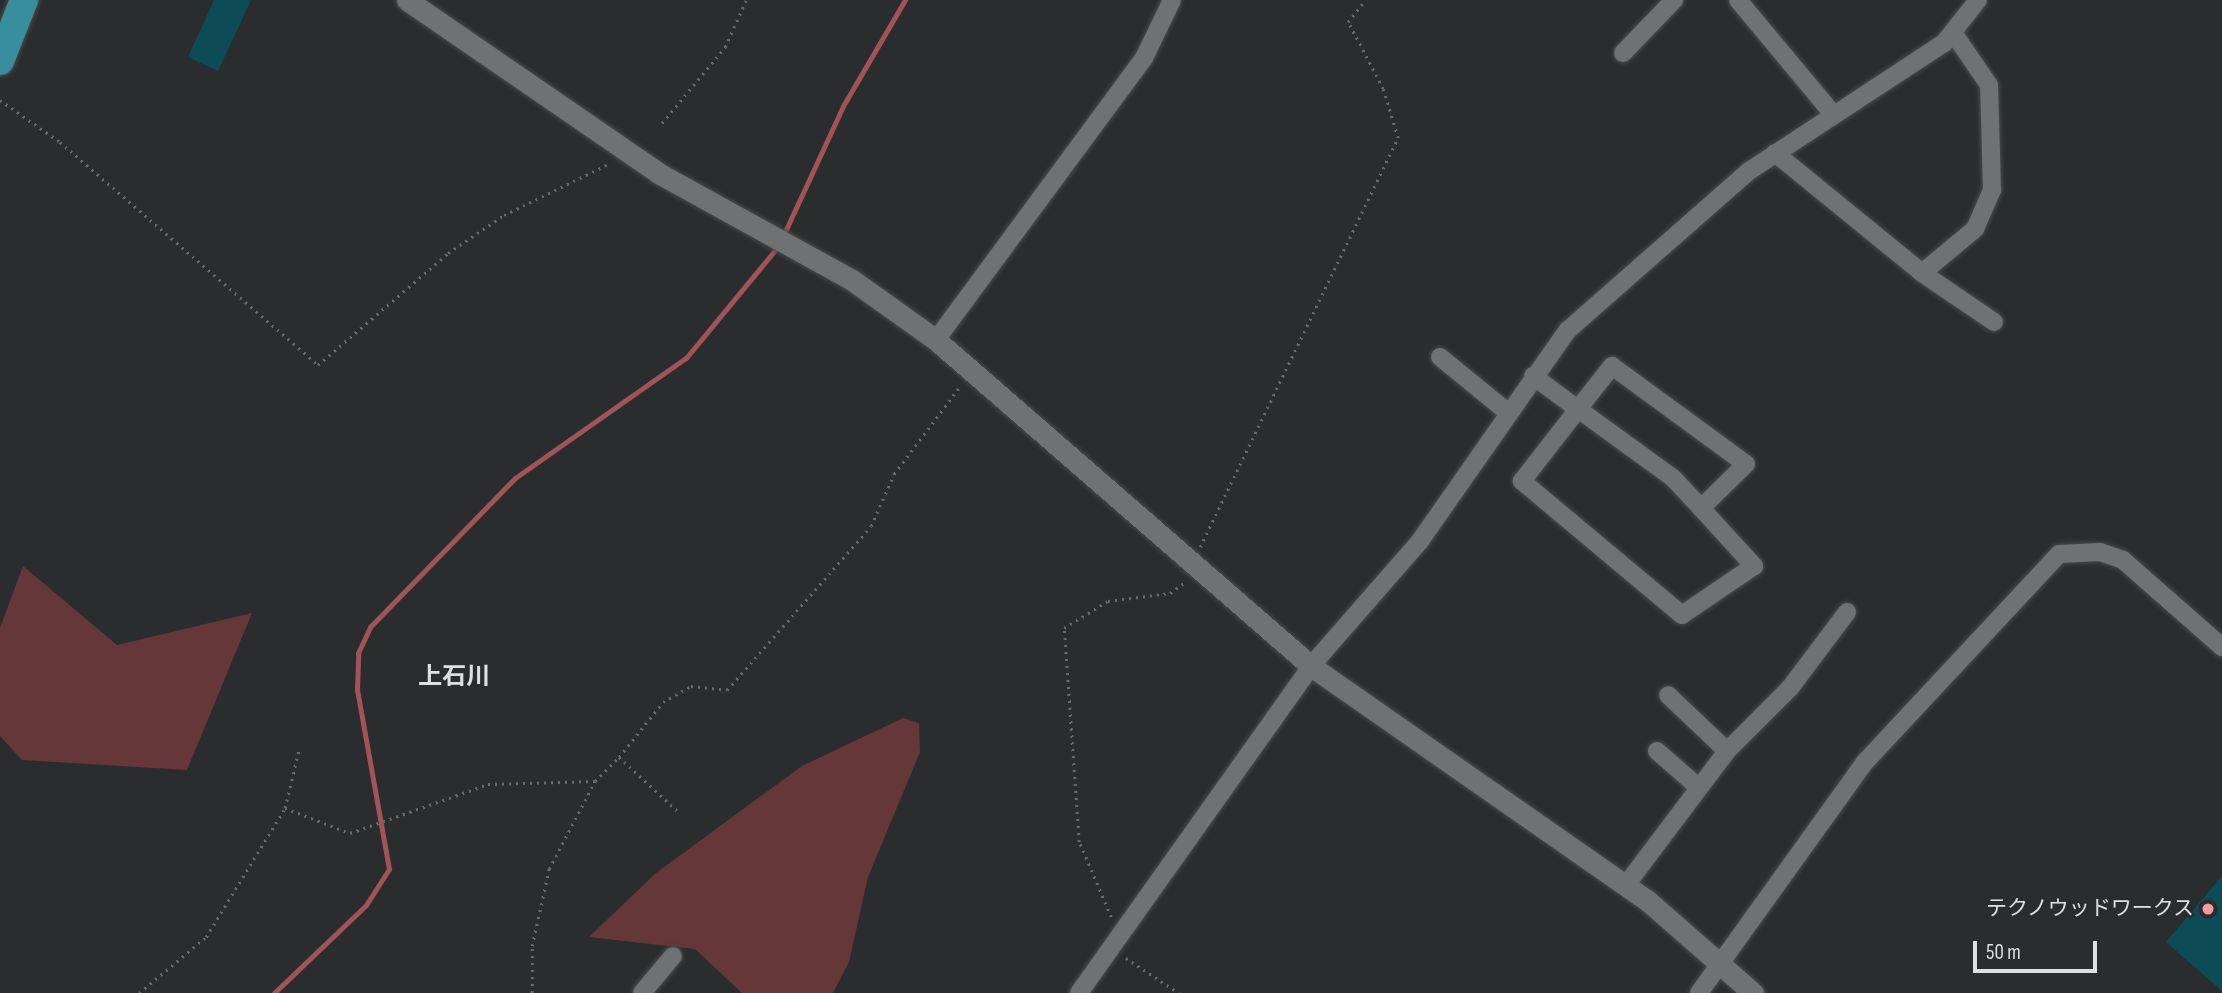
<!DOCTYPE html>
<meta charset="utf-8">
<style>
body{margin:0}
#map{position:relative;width:2222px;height:993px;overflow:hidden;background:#2a2d2e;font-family:"Sofia Sans Condensed","Noto Sans JP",sans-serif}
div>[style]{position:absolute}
.green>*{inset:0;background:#653739}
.stream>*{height:5px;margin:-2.5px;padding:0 2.5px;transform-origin:2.5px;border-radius:2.5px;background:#a25358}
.building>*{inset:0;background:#0c4c57}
.path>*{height:2.5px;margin-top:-1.25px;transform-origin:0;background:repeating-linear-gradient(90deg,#696c6d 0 2px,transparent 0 7px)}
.roads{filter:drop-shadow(0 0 2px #474a4b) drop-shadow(0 0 2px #474a4b)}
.minor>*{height:18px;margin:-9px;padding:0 9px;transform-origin:9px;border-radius:9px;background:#6e7273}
.tertiary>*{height:21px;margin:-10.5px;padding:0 10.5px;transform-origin:10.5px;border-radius:10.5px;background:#6e7273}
.trunk>*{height:28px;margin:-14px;padding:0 14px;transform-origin:14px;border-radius:14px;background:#398e9e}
.dots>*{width:19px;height:19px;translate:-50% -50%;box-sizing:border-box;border:4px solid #2a2d2e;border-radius:50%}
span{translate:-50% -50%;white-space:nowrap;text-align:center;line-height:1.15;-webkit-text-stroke:5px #2a2d2e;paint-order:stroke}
.poi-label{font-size:21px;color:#dee0e0}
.right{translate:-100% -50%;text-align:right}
.quarter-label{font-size:24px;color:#dee0e0;font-weight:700}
.scale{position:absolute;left:1973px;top:941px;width:124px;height:32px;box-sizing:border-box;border:4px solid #dee0e0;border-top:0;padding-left:9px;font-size:21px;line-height:24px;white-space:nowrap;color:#dee0e0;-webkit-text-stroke:5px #2a2d2e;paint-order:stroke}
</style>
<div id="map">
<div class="green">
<div style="clip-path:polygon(23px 566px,117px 645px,252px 613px,187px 770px,22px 760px,0 736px,0 628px)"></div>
<div style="clip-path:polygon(903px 718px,919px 723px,920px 752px,868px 877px,849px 962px,833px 993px,742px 993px,695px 949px,589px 937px,656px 873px,802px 766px)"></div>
</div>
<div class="stream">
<div style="left:783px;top:236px;width:143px;rotate:-65.2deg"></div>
<div style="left:843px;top:106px;width:123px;rotate:-59.7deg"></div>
<div style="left:274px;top:993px;width:127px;rotate:-43.7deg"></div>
<div style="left:366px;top:905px;width:43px;rotate:-57.4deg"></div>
<div style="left:389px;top:869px;width:182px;rotate:-100.1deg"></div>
<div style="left:357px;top:690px;width:37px;rotate:-88deg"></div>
<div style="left:358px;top:653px;width:29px;rotate:-65deg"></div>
<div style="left:370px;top:627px;width:208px;rotate:-45.8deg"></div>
<div style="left:515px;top:478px;width:209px;rotate:-35.1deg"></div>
<div style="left:686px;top:358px;width:146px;rotate:-50.5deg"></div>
</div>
<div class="building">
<div style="clip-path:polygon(214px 0,251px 0,218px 71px,188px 57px)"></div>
<div style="clip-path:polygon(2222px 876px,2222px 991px,2166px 942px)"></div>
</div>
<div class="path">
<div style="left:0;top:100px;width:73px;rotate:35deg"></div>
<div style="left:60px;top:142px;width:341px;rotate:40.8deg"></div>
<div style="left:318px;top:365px;width:172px;rotate:-40.7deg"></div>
<div style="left:448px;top:253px;width:68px;rotate:-34.2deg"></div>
<div style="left:504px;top:215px;width:118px;rotate:-26.1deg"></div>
<div style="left:662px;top:123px;width:99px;rotate:-50.3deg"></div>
<div style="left:725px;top:47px;width:51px;rotate:-65.9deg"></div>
<div style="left:1200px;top:547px;width:454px;rotate:-64.2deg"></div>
<div style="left:1398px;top:138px;width:51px;rotate:-107deg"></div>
<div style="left:1383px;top:89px;width:76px;rotate:-117.6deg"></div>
<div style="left:1348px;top:22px;width:28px;rotate:-52deg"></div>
<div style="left:619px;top:757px;width:70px;rotate:-51.3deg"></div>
<div style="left:663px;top:702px;width:32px;rotate:-30deg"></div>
<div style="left:691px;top:686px;width:36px;rotate:6deg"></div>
<div style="left:727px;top:690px;width:218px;rotate:-48.7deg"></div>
<div style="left:871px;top:526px;width:57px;rotate:-66.1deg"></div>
<div style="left:894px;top:474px;width:111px;rotate:-53deg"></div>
<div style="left:285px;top:808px;width:70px;rotate:21deg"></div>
<div style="left:350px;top:833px;width:146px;rotate:-19.5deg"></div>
<div style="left:488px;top:784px;width:107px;rotate:-1.6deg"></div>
<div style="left:595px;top:781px;width:34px;rotate:-45deg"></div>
<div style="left:619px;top:757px;width:83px;rotate:42.6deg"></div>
<div style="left:1111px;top:917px;width:82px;rotate:-113.1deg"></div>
<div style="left:1079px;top:842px;width:215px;rotate:-94deg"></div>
<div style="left:1064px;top:628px;width:52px;rotate:-31.5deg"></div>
<div style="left:1108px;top:601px;width:63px;rotate:-7.4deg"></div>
<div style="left:1170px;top:593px;width:17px;rotate:-36deg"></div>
<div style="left:1126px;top:958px;width:64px;rotate:33.4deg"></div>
<div style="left:139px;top:993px;width:87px;rotate:-39.9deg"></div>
<div style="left:206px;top:937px;width:151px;rotate:-58.5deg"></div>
<div style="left:285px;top:808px;width:61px;rotate:-76.7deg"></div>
<div style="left:532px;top:993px;width:47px;rotate:-90deg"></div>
<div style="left:532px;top:946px;width:79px;rotate:-77.6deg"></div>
<div style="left:549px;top:869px;width:99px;rotate:-62.4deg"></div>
</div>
<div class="roads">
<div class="minor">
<div style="left:1738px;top:0;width:148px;rotate:50.2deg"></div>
<div style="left:1623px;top:53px;width:74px;rotate:-46.1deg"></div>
<div style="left:1775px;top:153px;width:190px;rotate:39.2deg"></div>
<div style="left:1922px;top:273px;width:69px;rotate:-39.7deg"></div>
<div style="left:1975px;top:229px;width:43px;rotate:-66.4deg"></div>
<div style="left:1992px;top:190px;width:105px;rotate:-91.6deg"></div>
<div style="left:1989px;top:85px;width:62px;rotate:-124.5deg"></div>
<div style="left:1922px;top:273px;width:87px;rotate:34.2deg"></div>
<div style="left:936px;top:340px;width:350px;rotate:-53.6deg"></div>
<div style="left:1144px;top:58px;width:64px;rotate:-64.2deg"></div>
<div style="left:1440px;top:357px;width:85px;rotate:39.3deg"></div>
<div style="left:1533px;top:376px;width:56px;rotate:36.3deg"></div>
<div style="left:1578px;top:409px;width:117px;rotate:36deg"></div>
<div style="left:1673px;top:478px;width:41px;rotate:47deg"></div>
<div style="left:1701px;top:508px;width:79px;rotate:47.6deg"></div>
<div style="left:1754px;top:566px;width:87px;rotate:145.8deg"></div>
<div style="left:1682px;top:615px;width:209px;rotate:-140.1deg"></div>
<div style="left:1522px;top:481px;width:91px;rotate:-52.1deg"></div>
<div style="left:1578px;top:409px;width:55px;rotate:-51.7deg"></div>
<div style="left:1612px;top:366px;width:166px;rotate:36.2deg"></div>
<div style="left:1746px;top:464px;width:63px;rotate:135.6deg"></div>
<div style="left:1657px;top:751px;width:52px;rotate:41.1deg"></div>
<div style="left:1725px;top:753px;width:92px;rotate:-45deg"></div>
<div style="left:1790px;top:688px;width:95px;rotate:-53.1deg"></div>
<div style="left:1626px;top:885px;width:168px;rotate:-53deg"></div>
<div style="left:1727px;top:751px;width:81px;rotate:-136.5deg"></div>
<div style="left:642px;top:993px;width:48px;rotate:-50deg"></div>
<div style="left:1079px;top:993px;width:401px;rotate:-54.6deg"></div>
<div style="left:1311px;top:666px;width:166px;rotate:-48.9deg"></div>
<div style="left:1420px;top:541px;width:258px;rotate:-55deg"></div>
<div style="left:1568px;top:330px;width:241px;rotate:-41.3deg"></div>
<div style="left:1749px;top:171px;width:233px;rotate:-33.3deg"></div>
<div style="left:1944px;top:43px;width:55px;rotate:-51.7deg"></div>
<div style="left:1699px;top:993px;width:284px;rotate:-54.3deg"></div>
<div style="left:1865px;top:762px;width:284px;rotate:-47deg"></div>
<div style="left:2059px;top:554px;width:41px;rotate:-2.8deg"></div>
<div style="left:2100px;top:552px;width:24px;rotate:19deg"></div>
<div style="left:2123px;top:560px;width:132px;rotate:41.3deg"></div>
</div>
<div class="tertiary">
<div style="left:407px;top:0;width:307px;rotate:34.5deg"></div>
<div style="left:660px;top:174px;width:219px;rotate:28.9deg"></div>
<div style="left:852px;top:280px;width:103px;rotate:35.5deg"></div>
<div style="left:936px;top:340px;width:497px;rotate:41deg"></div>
<div style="left:1311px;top:666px;width:411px;rotate:34.9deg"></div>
<div style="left:1648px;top:901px;width:140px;rotate:41.2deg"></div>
</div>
<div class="trunk">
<div style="left:0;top:61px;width:66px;rotate:-68.5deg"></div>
</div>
</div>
<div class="dots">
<div style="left:2208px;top:909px;background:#f59b9e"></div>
</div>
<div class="poi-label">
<span class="right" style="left:2194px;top:909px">テクノウッドワークス</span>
</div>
<div class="quarter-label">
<span style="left:454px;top:677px">上石川</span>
</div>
<div class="scale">50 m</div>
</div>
